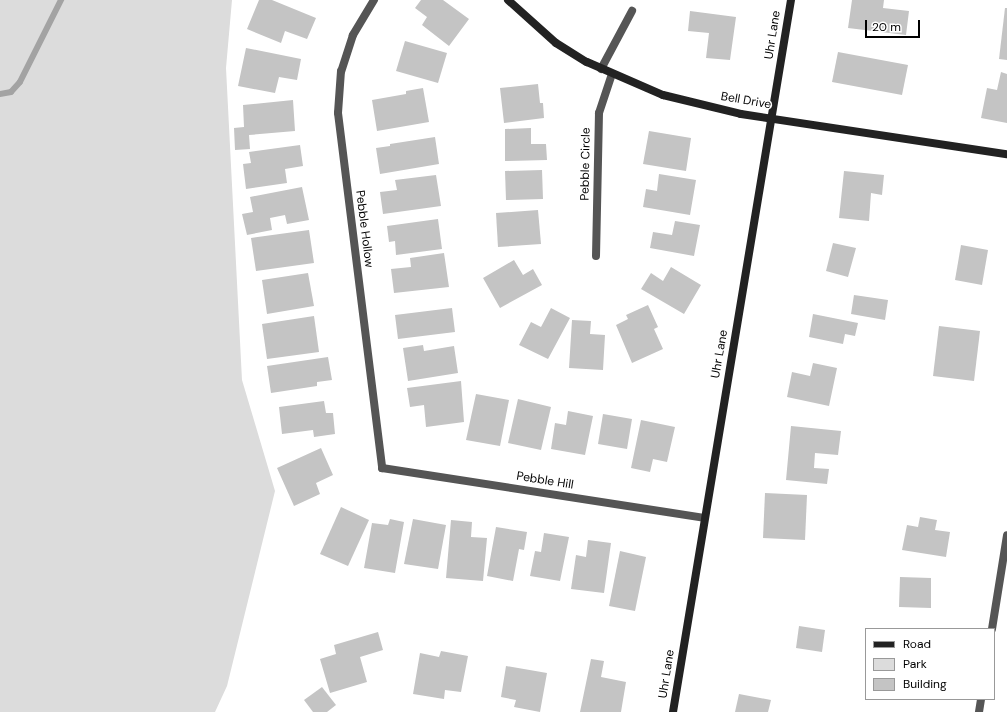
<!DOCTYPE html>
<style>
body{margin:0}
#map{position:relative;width:1007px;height:712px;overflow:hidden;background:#fff;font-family:"DM Sans",sans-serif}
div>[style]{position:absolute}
.green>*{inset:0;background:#dcdcdc}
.stream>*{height:5.5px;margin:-2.75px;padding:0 2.75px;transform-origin:2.75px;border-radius:2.75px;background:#a3a3a3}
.building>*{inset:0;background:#c4c4c4}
.street>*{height:8px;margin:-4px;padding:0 4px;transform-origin:4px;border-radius:4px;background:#555}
.secondary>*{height:8px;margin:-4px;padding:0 4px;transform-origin:4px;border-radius:4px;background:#222}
span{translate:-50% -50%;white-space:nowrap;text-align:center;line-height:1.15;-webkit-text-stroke:3px #fff;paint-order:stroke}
.street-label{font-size:12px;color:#000}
.legend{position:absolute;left:865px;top:628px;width:130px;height:72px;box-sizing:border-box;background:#fff;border:1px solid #999;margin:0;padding:5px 7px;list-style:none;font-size:12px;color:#000}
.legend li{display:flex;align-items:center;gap:8px;height:20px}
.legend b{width:20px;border:1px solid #999}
.scale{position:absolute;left:865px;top:20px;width:55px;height:18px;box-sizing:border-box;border:2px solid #000;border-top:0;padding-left:5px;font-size:12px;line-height:14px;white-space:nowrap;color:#000;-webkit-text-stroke:3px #fff;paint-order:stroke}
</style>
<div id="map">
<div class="green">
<div style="clip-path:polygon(0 0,232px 0,226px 68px,242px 380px,275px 491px,227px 686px,215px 712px,0 712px)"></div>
</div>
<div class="stream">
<div style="left:0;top:94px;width:11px;rotate:-10deg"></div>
<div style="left:11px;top:92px;width:13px;rotate:-48deg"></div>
<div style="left:20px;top:82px;width:92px;rotate:-63.4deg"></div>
</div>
<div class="building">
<div style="clip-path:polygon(259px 0,272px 0,316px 18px,307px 39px,285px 31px,281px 43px,247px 29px)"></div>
<div style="clip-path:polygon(421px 0,443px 0,469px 19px,449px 46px,422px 25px,427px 17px,415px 8px)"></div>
<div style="clip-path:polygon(852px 0,884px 0,883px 8px,909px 11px,906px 35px,848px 28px)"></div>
<div style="clip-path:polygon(1005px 8px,1007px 8px,1007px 60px,999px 59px)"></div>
<div style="clip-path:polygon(690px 11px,736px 17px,730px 60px,706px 58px,709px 33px,688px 31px)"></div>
<div style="clip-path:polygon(405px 41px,447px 53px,438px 83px,396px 71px)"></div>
<div style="clip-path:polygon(246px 48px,301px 59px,297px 80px,279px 77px,275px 93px,238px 86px)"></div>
<div style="clip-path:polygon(838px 52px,908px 65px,902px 95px,832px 82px)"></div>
<div style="clip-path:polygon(1001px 72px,1007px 74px,1007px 123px,981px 118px,987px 88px,997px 90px)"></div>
<div style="clip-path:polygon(538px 84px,540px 103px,543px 103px,544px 118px,504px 123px,500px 88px)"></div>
<div style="clip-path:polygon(423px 88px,429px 122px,377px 131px,372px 100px,406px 94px,406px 91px)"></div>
<div style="clip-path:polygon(293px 100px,295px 131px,249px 135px,250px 149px,235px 150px,234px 128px,244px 127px,243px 105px)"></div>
<div style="clip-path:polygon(531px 128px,531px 144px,546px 144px,547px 160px,505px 161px,505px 129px)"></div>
<div style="clip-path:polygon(649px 131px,691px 138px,686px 171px,643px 164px)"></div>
<div style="clip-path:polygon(435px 137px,439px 164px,380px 174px,376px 148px,390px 146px,390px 144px)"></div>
<div style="clip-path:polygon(300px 145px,303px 166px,285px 169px,287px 183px,246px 189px,243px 164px,251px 163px,249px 152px)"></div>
<div style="clip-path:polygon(542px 170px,543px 199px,506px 200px,505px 171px)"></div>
<div style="clip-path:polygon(844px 171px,884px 175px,882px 195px,871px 193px,869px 221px,839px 218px)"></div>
<div style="clip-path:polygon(659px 174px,696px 180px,690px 215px,643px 207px,646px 189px,657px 191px)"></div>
<div style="clip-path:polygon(436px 175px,441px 206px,383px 214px,380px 192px,397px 190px,395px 180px)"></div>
<div style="clip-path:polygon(302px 187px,309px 220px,287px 224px,285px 215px,270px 218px,272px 230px,247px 235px,242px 214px,253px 212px,250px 197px)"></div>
<div style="clip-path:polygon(538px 210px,541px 244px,498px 247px,496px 213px)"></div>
<div style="clip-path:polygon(438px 219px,442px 249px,396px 255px,395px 241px,389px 242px,387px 226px)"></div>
<div style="clip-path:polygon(675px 221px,700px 225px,694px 256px,650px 248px,653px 232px,672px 235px)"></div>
<div style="clip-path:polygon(309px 230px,314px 263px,256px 271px,251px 238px)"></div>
<div style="clip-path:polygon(833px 243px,856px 248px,848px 277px,826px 271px)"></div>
<div style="clip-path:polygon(961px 245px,988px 250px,982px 285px,955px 280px)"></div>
<div style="clip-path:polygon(444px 253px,449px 287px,394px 293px,391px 269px,411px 267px,410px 258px)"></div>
<div style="clip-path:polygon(514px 260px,523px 275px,533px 269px,542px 285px,500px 308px,483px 278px)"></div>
<div style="clip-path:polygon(671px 267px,701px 285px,684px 314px,641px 289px,651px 273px,663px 281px)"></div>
<div style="clip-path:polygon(308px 273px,314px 306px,267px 314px,262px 280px)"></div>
<div style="clip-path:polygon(854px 295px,888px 300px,885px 320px,851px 314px)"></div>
<div style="clip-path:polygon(648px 305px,658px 327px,654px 329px,663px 349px,632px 363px,616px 325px,628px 319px,626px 315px)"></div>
<div style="clip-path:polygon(452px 308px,455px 332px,398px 339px,395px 315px)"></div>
<div style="clip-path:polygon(551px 308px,570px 318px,548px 359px,519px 345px,531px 322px,541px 327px)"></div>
<div style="clip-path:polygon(813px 314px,858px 323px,855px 336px,845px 334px,843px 344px,809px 337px)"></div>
<div style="clip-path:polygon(314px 316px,319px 352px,267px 359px,262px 324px)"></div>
<div style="clip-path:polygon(572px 320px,591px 321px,590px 334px,605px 335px,603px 370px,569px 368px)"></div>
<div style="clip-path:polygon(939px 326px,980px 331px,974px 381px,933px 376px)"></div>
<div style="clip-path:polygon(423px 345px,424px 351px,454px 346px,458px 373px,408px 381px,403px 348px)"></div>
<div style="clip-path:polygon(328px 357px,332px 380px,317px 382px,317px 386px,271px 393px,267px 366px)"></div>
<div style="clip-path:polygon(813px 363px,837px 368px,829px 406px,787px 397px,792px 372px,810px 376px)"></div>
<div style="clip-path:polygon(461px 381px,464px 422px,426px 427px,424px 405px,410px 407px,407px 388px)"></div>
<div style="clip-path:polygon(476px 394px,509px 400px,500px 446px,466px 440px)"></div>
<div style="clip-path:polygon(518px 399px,551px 407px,541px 450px,508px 443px)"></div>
<div style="clip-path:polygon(324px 401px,326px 413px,333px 413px,335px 434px,314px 437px,313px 430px,282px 434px,279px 407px)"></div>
<div style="clip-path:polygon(568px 411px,593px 416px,585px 455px,551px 449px,555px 423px,566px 425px)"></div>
<div style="clip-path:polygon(603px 414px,632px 419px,627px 449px,598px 444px)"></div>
<div style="clip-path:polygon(641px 420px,675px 427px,667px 462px,653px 459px,650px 472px,631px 468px)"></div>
<div style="clip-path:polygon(791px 426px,841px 431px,838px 455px,815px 453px,814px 468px,829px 469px,827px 484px,786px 480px)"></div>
<div style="clip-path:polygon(321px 448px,333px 475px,316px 483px,320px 494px,294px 506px,277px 468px)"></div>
<div style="clip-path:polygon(765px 493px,807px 495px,805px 540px,763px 538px)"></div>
<div style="clip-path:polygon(341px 507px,369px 520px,348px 566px,320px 554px)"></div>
<div style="clip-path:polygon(920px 517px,937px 520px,935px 530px,950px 532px,946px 557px,902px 550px,907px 525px,918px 527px)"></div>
<div style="clip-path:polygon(390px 519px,404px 522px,395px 573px,364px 568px,372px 523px,388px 525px)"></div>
<div style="clip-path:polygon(413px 519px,446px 525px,438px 569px,404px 564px)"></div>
<div style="clip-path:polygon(451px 520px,472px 522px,471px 537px,487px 538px,483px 581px,446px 578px)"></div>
<div style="clip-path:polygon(496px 527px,527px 532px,524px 550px,519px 549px,513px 581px,487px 576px)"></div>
<div style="clip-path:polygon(544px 533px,569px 537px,560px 581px,530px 576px,535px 551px,541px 552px)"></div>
<div style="clip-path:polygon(588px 540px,611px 543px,604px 593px,571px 589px,576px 555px,586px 557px)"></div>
<div style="clip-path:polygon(620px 551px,646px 557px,635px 611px,609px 606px)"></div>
<div style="clip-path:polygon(900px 577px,931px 578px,931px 608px,899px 607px)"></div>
<div style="clip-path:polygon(799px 626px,825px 630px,822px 652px,796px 648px)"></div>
<div style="clip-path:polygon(378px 632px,383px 650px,360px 657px,367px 682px,330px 693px,320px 659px,336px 654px,334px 645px)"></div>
<div style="clip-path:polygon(441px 651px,468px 656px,461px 692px,445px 690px,444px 699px,413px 694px,420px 653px,439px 657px)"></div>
<div style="clip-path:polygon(591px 659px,604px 661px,601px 677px,626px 682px,621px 712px,580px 712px)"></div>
<div style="clip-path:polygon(506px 666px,547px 673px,540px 712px,514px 707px,516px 700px,501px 697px)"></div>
<div style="clip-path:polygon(322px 687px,336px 705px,327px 712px,313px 712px,304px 700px)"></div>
<div style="clip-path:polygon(739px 694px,771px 700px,768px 712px,735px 712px)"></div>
</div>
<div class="street">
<div style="left:374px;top:0;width:41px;rotate:121deg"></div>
<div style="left:353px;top:35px;width:38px;rotate:108deg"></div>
<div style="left:341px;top:71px;width:42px;rotate:94.1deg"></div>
<div style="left:338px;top:113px;width:358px;rotate:82.9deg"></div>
<div style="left:382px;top:468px;width:326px;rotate:8.8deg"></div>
<div style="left:601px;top:69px;width:66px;rotate:-61.9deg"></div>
<div style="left:596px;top:256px;width:143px;rotate:-88.8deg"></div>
<div style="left:599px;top:113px;width:41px;rotate:-71.6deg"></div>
<div style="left:992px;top:629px;width:95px;rotate:-80.9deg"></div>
<div style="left:979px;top:712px;width:13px;rotate:-81deg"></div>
</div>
<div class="secondary">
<div style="left:508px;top:0;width:64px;rotate:41.9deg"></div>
<div style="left:556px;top:43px;width:36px;rotate:32deg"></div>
<div style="left:587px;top:62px;width:83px;rotate:23.5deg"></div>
<div style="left:663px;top:95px;width:80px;rotate:13.7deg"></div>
<div style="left:741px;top:114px;width:269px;rotate:8.6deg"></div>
<div style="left:673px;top:712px;width:722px;rotate:-80.59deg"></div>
</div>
<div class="street-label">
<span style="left:773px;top:35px;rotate:-81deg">Uhr Lane</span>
<span style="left:746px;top:101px;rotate:10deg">Bell Drive</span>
<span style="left:586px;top:164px;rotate:-89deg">Pebble Circle</span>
<span style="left:364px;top:229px;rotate:83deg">Pebble Hollow</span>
<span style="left:720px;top:354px;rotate:-80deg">Uhr Lane</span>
<span style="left:545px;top:481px;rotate:9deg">Pebble Hill</span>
<span style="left:667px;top:674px;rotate:-81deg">Uhr Lane</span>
</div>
<ul class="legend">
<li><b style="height:5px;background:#222"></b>Road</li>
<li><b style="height:11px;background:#dcdcdc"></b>Park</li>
<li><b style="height:11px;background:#c4c4c4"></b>Building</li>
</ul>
<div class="scale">20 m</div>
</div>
